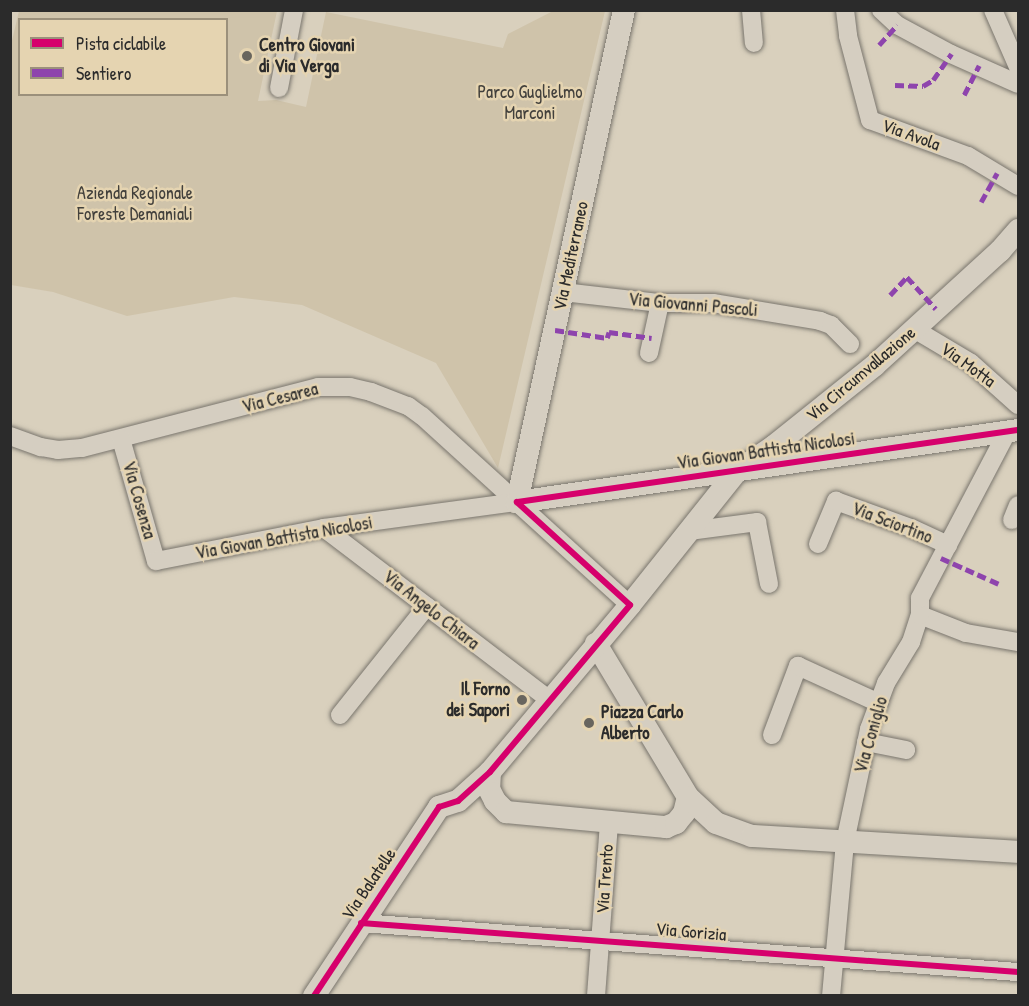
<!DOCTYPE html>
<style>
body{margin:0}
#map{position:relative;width:1029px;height:1006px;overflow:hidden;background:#d9d0bd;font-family:"Patrick Hand",sans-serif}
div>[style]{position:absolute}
.green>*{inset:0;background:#cfc3aa}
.roads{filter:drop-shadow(0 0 2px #79756d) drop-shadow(0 0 2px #79756d)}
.minor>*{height:18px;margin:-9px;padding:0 9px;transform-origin:9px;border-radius:9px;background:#d5cec1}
.tertiary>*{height:22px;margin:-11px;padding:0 11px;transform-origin:11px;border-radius:11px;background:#d5cec1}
.quiet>*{height:4.5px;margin-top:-2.25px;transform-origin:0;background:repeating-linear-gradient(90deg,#8e44ad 0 9px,transparent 0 13.5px)}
.cycleway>*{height:6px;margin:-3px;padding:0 3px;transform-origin:3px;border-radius:3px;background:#d6006c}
.dots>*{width:16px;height:16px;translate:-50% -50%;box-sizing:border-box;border:3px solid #e5d4b1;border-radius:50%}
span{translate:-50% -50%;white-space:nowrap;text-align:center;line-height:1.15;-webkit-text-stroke:5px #e5d4b1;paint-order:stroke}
.poi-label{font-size:18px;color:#2b2b2b;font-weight:700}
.left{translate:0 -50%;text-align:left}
.right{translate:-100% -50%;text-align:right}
.park-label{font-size:18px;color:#42403c}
.street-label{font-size:18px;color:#2b2b2b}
.frame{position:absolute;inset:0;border:12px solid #2b2b2b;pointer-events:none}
.legend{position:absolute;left:18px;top:18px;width:210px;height:78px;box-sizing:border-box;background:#e5d4b1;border:2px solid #9b907b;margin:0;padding:8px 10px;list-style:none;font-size:18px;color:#2b2b2b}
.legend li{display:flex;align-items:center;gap:12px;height:30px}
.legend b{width:30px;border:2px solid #9b907b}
</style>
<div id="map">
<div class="green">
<i style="clip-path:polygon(evenodd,19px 11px,277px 11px,258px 101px,276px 100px,306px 107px,326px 12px,503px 48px,508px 34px,553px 11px,605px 11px,498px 468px,436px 363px,302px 305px,234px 297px,127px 316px,53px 292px,11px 285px,10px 49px,19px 11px,20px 20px,226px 20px,226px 94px,20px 94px,20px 20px)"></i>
</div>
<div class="roads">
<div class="minor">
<i style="left:751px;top:10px;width:33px;rotate:85deg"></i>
<i style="left:845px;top:10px;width:26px;rotate:83deg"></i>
<i style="left:848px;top:36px;width:87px;rotate:75.3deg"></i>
<i style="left:870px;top:120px;width:104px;rotate:20.2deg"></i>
<i style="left:968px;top:156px;width:58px;rotate:31deg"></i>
<i style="left:881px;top:10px;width:22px;rotate:43deg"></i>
<i style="left:897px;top:25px;width:61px;rotate:28.2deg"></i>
<i style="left:951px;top:54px;width:73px;rotate:24.1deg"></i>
<i style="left:993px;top:10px;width:62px;rotate:66.3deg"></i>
<i style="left:279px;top:88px;width:79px;rotate:-79.1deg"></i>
<i style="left:563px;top:292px;width:98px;rotate:6.5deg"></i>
<i style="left:660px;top:303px;width:53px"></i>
<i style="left:713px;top:303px;width:109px;rotate:9.5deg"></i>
<i style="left:820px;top:321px;width:12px;rotate:20deg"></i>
<i style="left:831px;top:325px;width:27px;rotate:45deg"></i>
<i style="left:914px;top:329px;width:66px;rotate:30.8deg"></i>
<i style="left:971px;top:363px;width:63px;rotate:41.8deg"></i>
<i style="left:649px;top:353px;width:51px;rotate:-77.6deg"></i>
<i style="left:10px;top:436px;width:33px;rotate:20deg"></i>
<i style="left:41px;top:447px;width:17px;rotate:10deg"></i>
<i style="left:58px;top:450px;width:24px;rotate:-5deg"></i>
<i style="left:82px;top:448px;width:244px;rotate:-14.5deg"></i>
<i style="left:318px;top:387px;width:32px"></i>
<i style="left:350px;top:387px;width:22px;rotate:13deg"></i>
<i style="left:371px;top:392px;width:40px;rotate:21deg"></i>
<i style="left:408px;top:406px;width:17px;rotate:36deg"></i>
<i style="left:422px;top:416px;width:281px;rotate:42.3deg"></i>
<i style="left:121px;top:439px;width:127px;rotate:74deg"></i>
<i style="left:156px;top:561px;width:171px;rotate:-11.1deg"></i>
<i style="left:324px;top:528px;width:195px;rotate:-7.7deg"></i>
<i style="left:1012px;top:520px;width:16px;rotate:-68deg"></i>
<i style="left:324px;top:528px;width:284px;rotate:37.3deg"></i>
<i style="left:689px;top:531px;width:69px;rotate:-7.5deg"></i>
<i style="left:757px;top:522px;width:63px;rotate:79deg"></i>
<i style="left:818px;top:544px;width:47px;rotate:-67.3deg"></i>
<i style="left:836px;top:501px;width:80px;rotate:19.8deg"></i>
<i style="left:911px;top:528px;width:41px;rotate:24.7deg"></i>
<i style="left:920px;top:615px;width:49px;rotate:21.4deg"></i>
<i style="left:966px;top:633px;width:53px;rotate:9.8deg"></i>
<i style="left:340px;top:715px;width:139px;rotate:-51.4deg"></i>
<i style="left:772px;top:735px;width:74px;rotate:-69.4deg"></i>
<i style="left:798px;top:666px;width:89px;rotate:24.6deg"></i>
<i style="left:866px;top:742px;width:41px;rotate:11.3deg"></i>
<i style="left:361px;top:923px;width:659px;rotate:4.27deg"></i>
<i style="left:596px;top:996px;width:174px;rotate:-85.7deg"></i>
<i style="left:831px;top:996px;width:155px;rotate:-84.8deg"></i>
<i style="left:845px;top:842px;width:116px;rotate:-78deg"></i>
<i style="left:869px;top:729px;width:49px;rotate:-69.7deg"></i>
<i style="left:886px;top:683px;width:48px;rotate:-58.6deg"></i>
<i style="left:911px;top:642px;width:28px;rotate:-72deg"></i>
<i style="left:920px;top:615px;width:17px;rotate:-90deg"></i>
<i style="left:920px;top:598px;width:187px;rotate:-62.3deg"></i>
</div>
<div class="tertiary">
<i style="left:624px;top:10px;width:504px;rotate:102.27deg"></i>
<i style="left:517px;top:502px;width:506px;rotate:-8.18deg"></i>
<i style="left:490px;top:772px;width:17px;rotate:93deg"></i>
<i style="left:489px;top:789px;width:13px;rotate:63deg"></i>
<i style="left:495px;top:801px;width:16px;rotate:45deg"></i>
<i style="left:506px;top:812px;width:161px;rotate:5.4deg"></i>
<i style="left:666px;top:827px;width:11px;rotate:-22deg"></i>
<i style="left:676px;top:823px;width:13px;rotate:-51deg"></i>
<i style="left:684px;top:813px;width:16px;rotate:-76deg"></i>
<i style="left:688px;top:797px;width:179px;rotate:-121deg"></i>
<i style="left:688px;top:797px;width:38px;rotate:43deg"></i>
<i style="left:716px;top:823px;width:38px;rotate:20deg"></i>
<i style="left:752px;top:836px;width:266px;rotate:3.4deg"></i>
<i style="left:314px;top:996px;width:227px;rotate:-56.5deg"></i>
<i style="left:439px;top:807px;width:20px;rotate:-18deg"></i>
<i style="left:458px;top:801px;width:43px;rotate:-42.2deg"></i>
<i style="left:490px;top:772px;width:218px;rotate:-50deg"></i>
<i style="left:630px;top:605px;width:171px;rotate:-51.4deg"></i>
<i style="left:737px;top:471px;width:45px;rotate:-34deg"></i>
<i style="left:774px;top:446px;width:128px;rotate:-38.7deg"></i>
<i style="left:874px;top:366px;width:171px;rotate:-42.4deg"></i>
<i style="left:1000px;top:251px;width:28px;rotate:-49deg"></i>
</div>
</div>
<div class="quiet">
<i style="left:879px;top:45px;width:27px;rotate:-48deg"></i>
<i style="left:895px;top:85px;width:28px;rotate:2deg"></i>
<i style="left:923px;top:86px;width:12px;rotate:-31deg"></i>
<i style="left:933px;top:80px;width:32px;rotate:-55deg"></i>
<i style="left:964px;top:95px;width:33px;rotate:-63deg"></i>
<i style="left:981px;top:202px;width:33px;rotate:-61deg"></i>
<i style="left:890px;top:295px;width:25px;rotate:-47deg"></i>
<i style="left:907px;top:277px;width:43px;rotate:47.8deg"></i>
<i style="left:555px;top:330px;width:53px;rotate:8.7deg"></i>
<i style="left:607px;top:338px;width:6px;rotate:-72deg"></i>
<i style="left:609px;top:332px;width:43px;rotate:7.9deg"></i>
<i style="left:941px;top:558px;width:64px;rotate:24.1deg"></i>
</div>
<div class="cycleway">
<i style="left:517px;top:502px;width:506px;rotate:-8.18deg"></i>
<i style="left:361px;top:923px;width:659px;rotate:4.27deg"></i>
<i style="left:314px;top:996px;width:227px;rotate:-56.5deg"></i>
<i style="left:439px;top:807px;width:20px;rotate:-18deg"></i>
<i style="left:458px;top:801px;width:43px;rotate:-42.2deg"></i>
<i style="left:490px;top:772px;width:218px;rotate:-50deg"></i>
<i style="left:630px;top:605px;width:153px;rotate:-137.7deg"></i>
</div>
<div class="dots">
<i style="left:247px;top:56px;background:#68655e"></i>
<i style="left:522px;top:700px;background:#68655e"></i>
<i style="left:589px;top:723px;background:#68655e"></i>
</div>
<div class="poi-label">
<span class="left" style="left:259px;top:56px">Centro Giovani<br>di Via Verga</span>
<span class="right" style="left:510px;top:700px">Il Forno<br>dei Sapori</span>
<span class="left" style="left:601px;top:723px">Piazza Carlo<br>Alberto</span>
</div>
<div class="park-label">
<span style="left:530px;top:103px">Parco Guglielmo<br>Marconi</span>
<span style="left:135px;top:204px">Azienda Regionale<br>Foreste Demaniali</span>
</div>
<div class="street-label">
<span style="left:911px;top:135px;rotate:20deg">Via Avola</span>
<span style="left:571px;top:256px;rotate:-78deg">Via Mediterraneo</span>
<span style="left:693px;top:305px;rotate:5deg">Via Giovanni Pascoli</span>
<span style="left:968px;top:365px;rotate:36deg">Via Motta</span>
<span style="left:861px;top:374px;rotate:-40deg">Via Circumvallazione</span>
<span style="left:280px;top:398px;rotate:-14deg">Via Cesarea</span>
<span style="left:766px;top:451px;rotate:-8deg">Via Giovan Battista Nicolosi</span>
<span style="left:139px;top:500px;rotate:74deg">Via Cosenza</span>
<span style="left:892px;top:523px;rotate:21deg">Via Sciortino</span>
<span style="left:284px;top:538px;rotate:-10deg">Via Giovan Battista Nicolosi</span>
<span style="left:431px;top:610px;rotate:38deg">Via Angelo Chiara</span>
<span style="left:871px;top:735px;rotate:-74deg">Via Coniglio</span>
<span style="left:605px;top:879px;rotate:-86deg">Via Trento</span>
<span style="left:369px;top:884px;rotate:-56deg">Via Balatelle</span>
<span style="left:691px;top:932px;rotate:5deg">Via Gorizia</span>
</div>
<div class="frame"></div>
<ul class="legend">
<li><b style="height:8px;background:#d6006c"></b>Pista ciclabile</li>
<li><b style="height:8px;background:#8e44ad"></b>Sentiero</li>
</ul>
</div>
